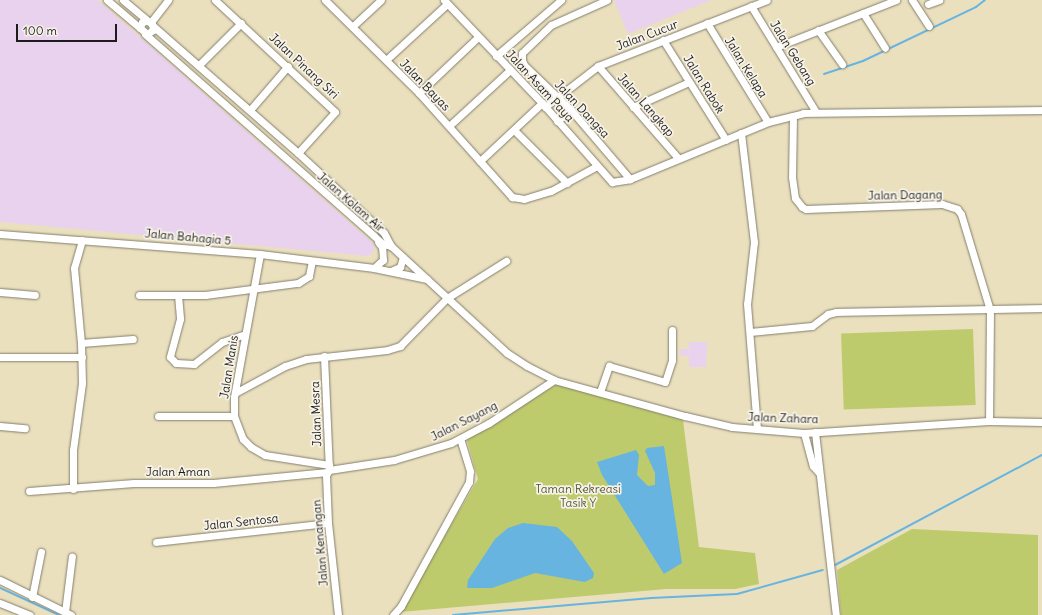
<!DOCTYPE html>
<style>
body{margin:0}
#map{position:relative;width:1042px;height:615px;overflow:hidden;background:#eae0be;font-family:Delius,sans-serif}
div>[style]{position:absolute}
.built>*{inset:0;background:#e8d2ee}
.green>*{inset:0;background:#becb6c;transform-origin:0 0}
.water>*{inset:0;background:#67b4e1}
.stream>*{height:2px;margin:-1px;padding:0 1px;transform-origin:1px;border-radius:1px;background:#67b4e1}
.roads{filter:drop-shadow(0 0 1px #837e6d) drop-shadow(0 0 1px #837e6d)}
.minor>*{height:7px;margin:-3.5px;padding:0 3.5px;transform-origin:3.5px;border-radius:3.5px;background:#fff}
span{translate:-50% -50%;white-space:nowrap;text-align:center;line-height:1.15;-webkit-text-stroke:3.5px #f7f3e8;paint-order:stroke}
.street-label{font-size:12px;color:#1c1c1c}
.park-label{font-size:12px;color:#555938}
.scale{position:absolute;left:16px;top:24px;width:101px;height:18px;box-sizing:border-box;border:2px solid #1c1c1c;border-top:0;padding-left:5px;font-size:12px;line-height:14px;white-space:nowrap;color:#1c1c1c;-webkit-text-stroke:3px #f7f3e8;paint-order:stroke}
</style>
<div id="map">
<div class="built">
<i style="clip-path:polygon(0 0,98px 0,374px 244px,373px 253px,367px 256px,0 222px)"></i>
<i style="clip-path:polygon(614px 0,712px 0,628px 34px)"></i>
<i style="clip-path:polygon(689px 342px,707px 342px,706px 367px,689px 367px,689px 356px,680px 356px,680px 349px,689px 349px)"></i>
</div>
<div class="green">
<i style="left:973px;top:329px;width:76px;height:132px;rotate:88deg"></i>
<i style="clip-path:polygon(557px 384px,683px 420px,699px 547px,755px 553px,759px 584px,735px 589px,666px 589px,400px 612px,478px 479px,467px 440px)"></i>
<i style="clip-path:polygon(912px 529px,1038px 535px,1038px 615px,841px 615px,837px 570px)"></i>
</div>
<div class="water">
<i style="clip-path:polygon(664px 446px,682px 563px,664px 574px,602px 475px,597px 462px,636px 450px,639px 455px,637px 475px,648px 486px,655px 485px,655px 473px,645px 451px,647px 448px)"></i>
<i style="clip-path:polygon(523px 523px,557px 527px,572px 541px,594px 573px,593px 578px,585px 582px,535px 573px,492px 588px,467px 588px,468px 580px,495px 539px,508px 528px)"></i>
</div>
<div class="stream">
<i style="left:824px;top:74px;width:41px;rotate:-18.4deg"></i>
<i style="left:863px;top:61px;width:125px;rotate:-25.5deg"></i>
<i style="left:976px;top:7px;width:11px;rotate:-38deg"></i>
<i style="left:835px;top:565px;width:234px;rotate:-28deg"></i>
<i style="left:0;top:588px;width:65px;rotate:24.6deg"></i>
<i style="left:453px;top:615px;width:199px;rotate:-4.9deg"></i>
<i style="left:651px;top:598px;width:86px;rotate:-2.7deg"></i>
<i style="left:737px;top:594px;width:89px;rotate:-15.6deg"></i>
</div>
<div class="roads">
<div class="minor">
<i style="left:107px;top:0;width:43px;rotate:40.3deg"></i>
<i style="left:123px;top:0;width:38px;rotate:40deg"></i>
<i style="left:152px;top:24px;width:6px;rotate:81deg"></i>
<i style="left:153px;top:30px;width:7px;rotate:146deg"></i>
<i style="left:147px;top:34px;width:9px;rotate:-139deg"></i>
<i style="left:140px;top:28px;width:6px;rotate:-72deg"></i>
<i style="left:142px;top:22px;width:4px;rotate:-14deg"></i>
<i style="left:215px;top:0;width:164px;rotate:43deg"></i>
<i style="left:335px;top:112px;width:55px;rotate:132.1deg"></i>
<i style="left:325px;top:0;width:132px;rotate:44.7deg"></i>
<i style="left:419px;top:93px;width:140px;rotate:48.2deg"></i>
<i style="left:512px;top:197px;width:12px;rotate:9deg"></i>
<i style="left:524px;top:199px;width:28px;rotate:-17deg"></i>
<i style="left:551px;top:191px;width:52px;rotate:-28.5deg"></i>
<i style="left:444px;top:0;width:142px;rotate:46.4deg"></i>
<i style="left:542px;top:103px;width:106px;rotate:48.5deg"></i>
<i style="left:612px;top:182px;width:18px;rotate:-9deg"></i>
<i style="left:630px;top:179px;width:149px;rotate:-22.4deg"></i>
<i style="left:768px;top:122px;width:36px;rotate:-14deg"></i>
<i style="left:803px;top:113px;width:239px;rotate:-0.7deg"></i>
<i style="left:607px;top:0;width:61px;rotate:155.9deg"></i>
<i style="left:551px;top:25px;width:40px;rotate:136deg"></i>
<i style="left:522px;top:53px;width:7px;rotate:90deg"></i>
<i style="left:522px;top:60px;width:5px;rotate:68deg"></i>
<i style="left:524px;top:65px;width:65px;rotate:43.8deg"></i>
<i style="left:571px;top:110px;width:91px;rotate:49.5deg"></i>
<i style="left:912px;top:0;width:31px;rotate:57deg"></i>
<i style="left:928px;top:4px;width:12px;rotate:-20deg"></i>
<i style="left:751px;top:6px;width:124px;rotate:58.5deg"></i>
<i style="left:863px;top:13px;width:41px;rotate:57.8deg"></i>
<i style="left:151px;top:22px;width:28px;rotate:-52deg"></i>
<i style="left:707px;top:23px;width:116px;rotate:58.4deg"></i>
<i style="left:153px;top:26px;width:193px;rotate:41.2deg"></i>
<i style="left:298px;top:153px;width:117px;rotate:42.9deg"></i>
<i style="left:384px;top:233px;width:15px;rotate:62deg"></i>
<i style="left:353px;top:26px;width:38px;rotate:-43deg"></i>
<i style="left:818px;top:30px;width:42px;rotate:54.8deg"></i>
<i style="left:145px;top:34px;width:305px;rotate:41.4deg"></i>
<i style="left:374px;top:236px;width:12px;rotate:42deg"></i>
<i style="left:383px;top:244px;width:8px;rotate:14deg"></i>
<i style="left:663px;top:40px;width:118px;rotate:57.8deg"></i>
<i style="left:776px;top:47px;width:129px;rotate:-21.4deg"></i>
<i style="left:496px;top:56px;width:86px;rotate:-40.7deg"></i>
<i style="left:386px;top:60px;width:83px;rotate:-42.6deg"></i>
<i style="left:200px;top:64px;width:58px;rotate:-45deg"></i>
<i style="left:598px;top:66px;width:122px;rotate:49deg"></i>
<i style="left:419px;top:93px;width:81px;rotate:-43.5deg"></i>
<i style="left:545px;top:107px;width:67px;rotate:-37.7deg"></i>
<i style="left:598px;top:66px;width:181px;rotate:-21.3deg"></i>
<i style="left:633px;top:107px;width:61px;rotate:-24.1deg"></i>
<i style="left:250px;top:110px;width:58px;rotate:-49.2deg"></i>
<i style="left:793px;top:116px;width:61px;rotate:90.9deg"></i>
<i style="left:792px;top:177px;width:21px;rotate:82deg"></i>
<i style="left:795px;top:198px;width:11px;rotate:52deg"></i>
<i style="left:802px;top:207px;width:4px;rotate:27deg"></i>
<i style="left:806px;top:209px;width:136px;rotate:-2.1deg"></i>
<i style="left:942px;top:204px;width:16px;rotate:18deg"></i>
<i style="left:957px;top:209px;width:6px;rotate:51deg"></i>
<i style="left:961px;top:214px;width:100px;rotate:73.2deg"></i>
<i style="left:990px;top:310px;width:111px;rotate:90.5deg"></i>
<i style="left:557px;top:121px;width:18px;rotate:-38deg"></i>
<i style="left:449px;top:126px;width:83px;rotate:-42.6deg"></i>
<i style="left:514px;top:130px;width:75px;rotate:45deg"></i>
<i style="left:741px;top:133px;width:110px;rotate:83.2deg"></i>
<i style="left:754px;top:242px;width:62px;rotate:96.4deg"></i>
<i style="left:747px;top:304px;width:125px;rotate:85.4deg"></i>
<i style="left:480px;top:161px;width:85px;rotate:-43.1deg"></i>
<i style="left:0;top:234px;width:261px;rotate:4.4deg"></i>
<i style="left:260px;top:254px;width:115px;rotate:7deg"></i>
<i style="left:374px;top:268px;width:54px;rotate:11.7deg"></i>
<i style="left:391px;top:246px;width:158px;rotate:42.7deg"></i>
<i style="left:507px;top:353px;width:24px;rotate:33deg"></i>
<i style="left:527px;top:366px;width:30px;rotate:27deg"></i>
<i style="left:554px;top:380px;width:136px;rotate:15.4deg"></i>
<i style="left:685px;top:416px;width:48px;rotate:13.2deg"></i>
<i style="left:732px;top:427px;width:72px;rotate:4.8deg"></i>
<i style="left:804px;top:433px;width:185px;rotate:-3.7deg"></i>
<i style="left:989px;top:421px;width:53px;rotate:1.1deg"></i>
<i style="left:260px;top:254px;width:145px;rotate:100.3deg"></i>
<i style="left:234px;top:397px;width:19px;rotate:90deg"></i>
<i style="left:234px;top:416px;width:25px;rotate:69deg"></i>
<i style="left:243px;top:439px;width:11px;rotate:45deg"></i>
<i style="left:251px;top:447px;width:16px;rotate:30deg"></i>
<i style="left:265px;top:455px;width:65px;rotate:8.9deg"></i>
<i style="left:374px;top:268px;width:12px;rotate:-42deg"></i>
<i style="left:383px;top:260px;width:13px;rotate:-94deg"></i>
<i style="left:382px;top:247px;width:6px;rotate:-129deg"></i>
<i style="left:391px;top:271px;width:10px;rotate:-24deg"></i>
<i style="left:400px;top:267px;width:10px;rotate:-73deg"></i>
<i style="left:0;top:292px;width:35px;rotate:5deg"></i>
<i style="left:139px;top:295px;width:66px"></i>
<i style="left:205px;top:295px;width:94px;rotate:-7.4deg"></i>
<i style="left:298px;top:283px;width:13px;rotate:-32deg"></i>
<i style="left:309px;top:276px;width:15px;rotate:-79deg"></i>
<i style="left:178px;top:295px;width:24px;rotate:85deg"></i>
<i style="left:180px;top:319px;width:39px;rotate:105deg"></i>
<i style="left:170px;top:357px;width:8px;rotate:45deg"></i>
<i style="left:176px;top:363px;width:18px;rotate:3deg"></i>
<i style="left:194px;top:364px;width:36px;rotate:-38deg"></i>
<i style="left:222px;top:342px;width:24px;rotate:-19deg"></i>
<i style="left:750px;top:332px;width:62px;rotate:-5.5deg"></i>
<i style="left:812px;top:326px;width:20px;rotate:-37deg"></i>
<i style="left:828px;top:314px;width:8px;rotate:-14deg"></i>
<i style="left:836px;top:312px;width:206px;rotate:-1.1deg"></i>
<i style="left:81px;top:343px;width:52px;rotate:-4.4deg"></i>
<i style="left:324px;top:356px;width:114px;rotate:87.5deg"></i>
<i style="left:0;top:357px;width:82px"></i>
<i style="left:600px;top:392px;width:28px;rotate:-71deg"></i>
<i style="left:609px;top:366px;width:58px;rotate:15.9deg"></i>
<i style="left:665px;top:382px;width:23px;rotate:-72deg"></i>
<i style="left:672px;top:360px;width:30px;rotate:-90deg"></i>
<i style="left:235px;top:393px;width:57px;rotate:-28.4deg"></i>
<i style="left:285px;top:366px;width:22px;rotate:-18deg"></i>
<i style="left:306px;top:359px;width:81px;rotate:-6.3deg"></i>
<i style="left:387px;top:350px;width:14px;rotate:-17deg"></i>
<i style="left:400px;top:346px;width:67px;rotate:-45.6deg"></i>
<i style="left:447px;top:298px;width:70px;rotate:-32.1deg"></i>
<i style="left:158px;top:416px;width:76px"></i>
<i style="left:0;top:426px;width:25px;rotate:5deg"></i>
<i style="left:815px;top:432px;width:184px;rotate:83.5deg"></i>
<i style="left:804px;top:433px;width:34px;rotate:75deg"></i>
<i style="left:813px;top:466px;width:9px;rotate:49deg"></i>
<i style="left:329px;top:470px;width:66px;rotate:-8.7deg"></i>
<i style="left:394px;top:460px;width:59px;rotate:-16.6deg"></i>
<i style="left:451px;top:443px;width:43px;rotate:-27.8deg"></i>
<i style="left:489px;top:423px;width:78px;rotate:-33.5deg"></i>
<i style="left:329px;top:470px;width:6px;rotate:121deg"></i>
<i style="left:326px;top:475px;width:48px;rotate:87.6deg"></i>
<i style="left:328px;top:523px;width:93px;rotate:83.8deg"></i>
<i style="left:73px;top:489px;width:39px;rotate:-90deg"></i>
<i style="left:73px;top:450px;width:68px;rotate:-82.3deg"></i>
<i style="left:82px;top:383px;width:40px;rotate:-91.4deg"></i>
<i style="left:81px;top:343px;width:75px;rotate:-95.3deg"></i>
<i style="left:74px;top:268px;width:29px;rotate:-74deg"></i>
<i style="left:29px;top:491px;width:105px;rotate:-4.4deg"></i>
<i style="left:134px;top:483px;width:79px"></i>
<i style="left:213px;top:483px;width:115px;rotate:-5.5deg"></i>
<i style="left:156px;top:542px;width:173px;rotate:-6.3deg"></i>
<i style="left:0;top:580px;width:79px;rotate:26.2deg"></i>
<i style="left:32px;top:597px;width:46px;rotate:-78.7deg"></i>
<i style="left:0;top:603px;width:32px;rotate:22deg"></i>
<i style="left:65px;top:612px;width:56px;rotate:-82.9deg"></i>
<i style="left:393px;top:615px;width:12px;rotate:-48deg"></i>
<i style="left:401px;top:606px;width:141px;rotate:-61.3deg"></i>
<i style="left:469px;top:482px;width:11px;rotate:-85deg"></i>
<i style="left:470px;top:471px;width:34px;rotate:-107deg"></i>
</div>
</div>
<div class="street-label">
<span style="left:647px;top:35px;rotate:-21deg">Jalan Cucur</span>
<span style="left:793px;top:53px;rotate:58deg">Jalan Gebang</span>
<span style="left:304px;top:66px;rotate:43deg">Jalan Pinang Siri</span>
<span style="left:746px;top:67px;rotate:58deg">Jalan Kelapa</span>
<span style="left:704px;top:84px;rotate:58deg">Jalan Rabok</span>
<span style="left:425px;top:85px;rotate:46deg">Jalan Bayas</span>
<span style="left:540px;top:86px;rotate:47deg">Jalan Asam Paya</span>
<span style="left:646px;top:105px;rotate:49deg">Jalan Langkap</span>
<span style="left:582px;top:109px;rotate:47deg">Jalan Dangsa</span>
<span style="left:905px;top:195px;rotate:-1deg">Jalan Dagang</span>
<span style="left:351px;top:202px;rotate:41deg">Jalan Kolam Air</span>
<span style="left:188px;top:237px;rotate:5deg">Jalan Bahagia 5</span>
<span style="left:229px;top:367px;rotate:-81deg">Jalan Manis</span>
<span style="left:316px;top:414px;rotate:-92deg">Jalan Mesra</span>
<span style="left:783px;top:418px;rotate:2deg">Jalan Zahara</span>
<span style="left:464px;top:421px;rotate:-27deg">Jalan Sayang</span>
<span style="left:178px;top:472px">Jalan Aman</span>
<span style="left:241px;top:522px;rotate:-6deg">Jalan Sentosa</span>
<span style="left:320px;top:543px;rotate:-95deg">Jalan Kenangan</span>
</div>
<div class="park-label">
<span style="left:578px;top:496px">Taman Rekreasi<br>Tasik Y</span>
</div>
<div class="scale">100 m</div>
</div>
